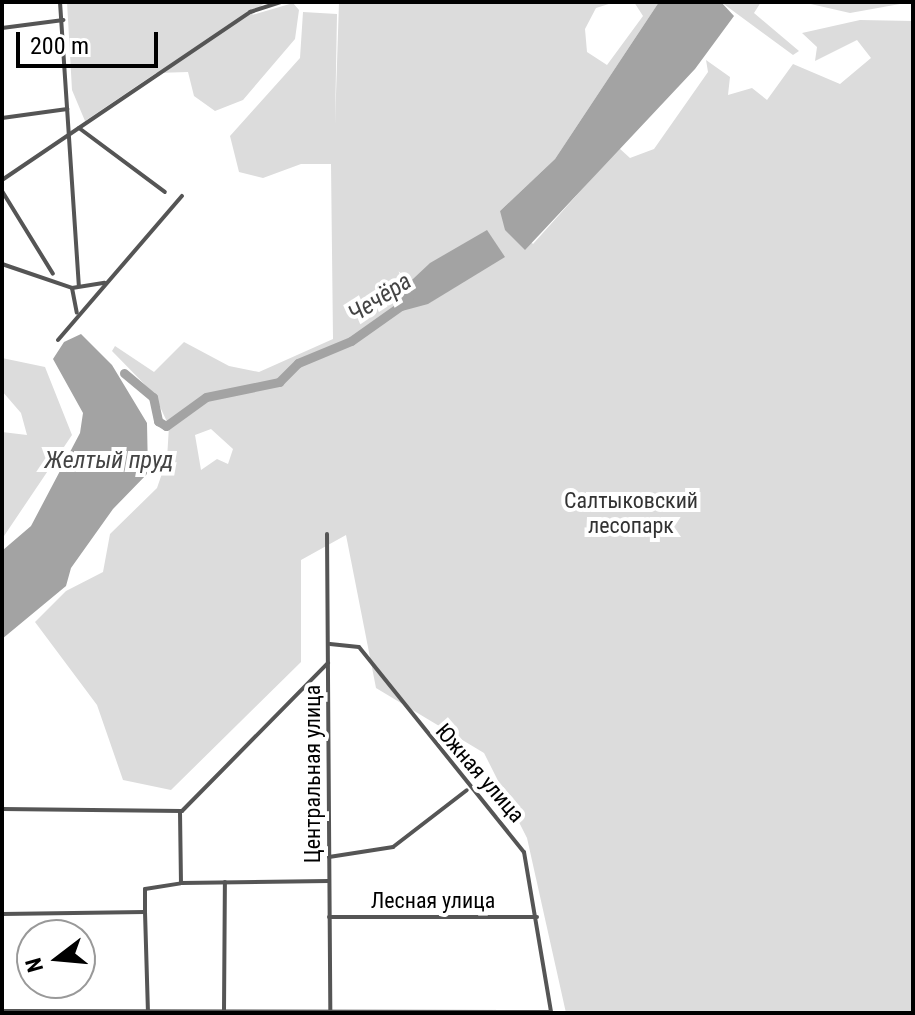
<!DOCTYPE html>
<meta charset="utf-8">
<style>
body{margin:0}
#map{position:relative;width:915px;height:1015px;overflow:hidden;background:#fff;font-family:"Roboto Condensed",sans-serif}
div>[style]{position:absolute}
.green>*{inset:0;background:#dcdcdc}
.water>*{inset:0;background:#a3a3a3}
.river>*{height:9px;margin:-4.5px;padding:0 4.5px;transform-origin:4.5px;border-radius:4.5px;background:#a3a3a3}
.street>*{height:4px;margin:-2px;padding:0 2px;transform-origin:2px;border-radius:2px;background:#555}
span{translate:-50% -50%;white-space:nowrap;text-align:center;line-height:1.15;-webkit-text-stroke:8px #fff;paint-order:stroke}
.park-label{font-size:22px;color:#333}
.street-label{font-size:22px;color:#000}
.water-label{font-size:24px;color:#444;font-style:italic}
.frame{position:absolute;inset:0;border:4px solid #000;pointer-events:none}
.north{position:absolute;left:16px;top:919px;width:80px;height:80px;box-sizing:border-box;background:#fff;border:2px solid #999;border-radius:50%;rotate:254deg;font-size:22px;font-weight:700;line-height:32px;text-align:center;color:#000}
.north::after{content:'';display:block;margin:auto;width:28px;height:36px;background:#000;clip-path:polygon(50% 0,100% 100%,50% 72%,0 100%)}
.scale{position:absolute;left:16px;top:32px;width:142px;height:36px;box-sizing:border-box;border:4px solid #000;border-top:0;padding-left:10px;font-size:24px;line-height:28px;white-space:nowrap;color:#000;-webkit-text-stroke:6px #fff;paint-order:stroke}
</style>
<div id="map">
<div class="green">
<i style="clip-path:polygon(67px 2px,265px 2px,252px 15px,293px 3px,299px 10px,295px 39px,243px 100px,215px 111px,194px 96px,188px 72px,156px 73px,85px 121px,72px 90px)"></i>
<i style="clip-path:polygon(evenodd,339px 2px,615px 2px,596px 8px,585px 29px,587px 52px,607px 65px,643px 16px,634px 2px,659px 2px,555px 159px,500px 211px,533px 244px,619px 148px,630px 158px,654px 149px,708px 72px,706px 60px,730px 77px,728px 95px,752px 88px,767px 100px,793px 64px,840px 84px,871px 58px,857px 40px,815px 61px,817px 47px,802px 33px,860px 20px,913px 21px,913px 1013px,566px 1013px,527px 838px,484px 753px,376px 688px,346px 535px,301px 560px,301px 662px,171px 790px,123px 780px,97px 705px,35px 622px,66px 591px,103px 572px,110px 534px,157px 488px,167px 459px,169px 426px,154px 394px,112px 351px,115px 346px,154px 372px,184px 342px,229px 366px,259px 372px,333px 339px,331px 164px,301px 164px,263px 178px,239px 172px,230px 136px,300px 58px,303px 12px,337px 14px,335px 125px,339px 2px,477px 238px,502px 257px,429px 303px,398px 294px,477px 238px,339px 2px,211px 429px,233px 449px,228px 464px,217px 459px,201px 470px,195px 435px,211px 429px)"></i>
<i style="clip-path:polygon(721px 2px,761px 2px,754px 13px,799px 51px,793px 55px)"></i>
<i style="clip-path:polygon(802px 2px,911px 2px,850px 13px)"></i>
<i style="clip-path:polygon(2px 358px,45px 367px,72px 435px,2px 539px,2px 432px,27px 435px,21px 413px,2px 391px)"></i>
</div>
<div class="water">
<i style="clip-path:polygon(659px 2px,721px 2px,734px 16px,695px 69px,525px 250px,505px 230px,500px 211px,555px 159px)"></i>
<i style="clip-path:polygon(487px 230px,505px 257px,428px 304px,402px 311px,397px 294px,430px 263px)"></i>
<i style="clip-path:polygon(81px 334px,112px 365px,147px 423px,148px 473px,113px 509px,71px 568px,66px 586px,2px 639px,3px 550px,31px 526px,80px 433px,83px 413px,53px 359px,64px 342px)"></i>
</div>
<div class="river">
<i style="left:124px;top:373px;width:38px;rotate:40deg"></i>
<i style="left:153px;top:397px;width:25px;rotate:78deg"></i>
<i style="left:158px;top:421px;width:9px;rotate:32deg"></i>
<i style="left:166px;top:426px;width:49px;rotate:-35.9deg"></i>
<i style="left:206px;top:397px;width:75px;rotate:-11.6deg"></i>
<i style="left:279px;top:382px;width:27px;rotate:-45deg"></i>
<i style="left:298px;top:363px;width:57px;rotate:-22.5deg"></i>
<i style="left:351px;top:341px;width:71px;rotate:-35.3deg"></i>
</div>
<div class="street">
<i style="left:60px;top:2px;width:284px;rotate:86.2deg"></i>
<i style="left:2px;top:28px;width:62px;rotate:-7.5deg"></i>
<i style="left:2px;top:118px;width:66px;rotate:-7.9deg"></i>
<i style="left:79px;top:128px;width:107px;rotate:36.7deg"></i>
<i style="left:2px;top:180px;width:300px;rotate:-34.1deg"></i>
<i style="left:250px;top:12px;width:33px;rotate:-18deg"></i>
<i style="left:2px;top:191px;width:97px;rotate:58.4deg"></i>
<i style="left:2px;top:264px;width:74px;rotate:18.9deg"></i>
<i style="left:72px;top:288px;width:25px;rotate:79deg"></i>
<i style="left:72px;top:288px;width:33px;rotate:-9deg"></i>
<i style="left:58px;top:340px;width:190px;rotate:-49.3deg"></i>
<i style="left:327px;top:534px;width:479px;rotate:89.6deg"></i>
<i style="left:330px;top:644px;width:29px;rotate:6deg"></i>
<i style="left:359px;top:647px;width:263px;rotate:51.2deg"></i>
<i style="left:524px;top:852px;width:161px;rotate:80.4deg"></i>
<i style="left:2px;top:809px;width:180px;rotate:0.6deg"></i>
<i style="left:182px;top:811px;width:208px;rotate:-45.4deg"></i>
<i style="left:180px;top:812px;width:70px;rotate:89.2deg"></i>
<i style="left:329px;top:857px;width:65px;rotate:-8.9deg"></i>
<i style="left:393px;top:847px;width:93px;rotate:-37.6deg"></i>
<i style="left:145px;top:912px;width:100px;rotate:88.3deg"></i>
<i style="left:2px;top:914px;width:143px;rotate:-0.8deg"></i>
<i style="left:145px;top:912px;width:23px;rotate:-90deg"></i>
<i style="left:145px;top:889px;width:36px;rotate:-9deg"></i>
<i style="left:181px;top:883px;width:148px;rotate:-0.8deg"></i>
<i style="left:329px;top:917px;width:208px"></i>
<i style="left:2px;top:1011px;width:549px;rotate:0.1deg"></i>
<i style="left:224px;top:1011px;width:129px;rotate:-89.6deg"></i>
</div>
<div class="park-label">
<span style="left:631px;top:513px">Салтыковский<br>лесопарк</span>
</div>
<div class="street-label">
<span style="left:480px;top:773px;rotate:49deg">Южная улица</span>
<span style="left:313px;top:774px;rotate:-90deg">Центральная улица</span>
<span style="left:433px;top:901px">Лесная улица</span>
</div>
<div class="water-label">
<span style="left:380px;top:298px;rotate:-33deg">Чечёра</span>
<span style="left:109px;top:461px">Желтый пруд</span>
</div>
<div class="frame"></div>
<div class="north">N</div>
<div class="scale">200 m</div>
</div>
